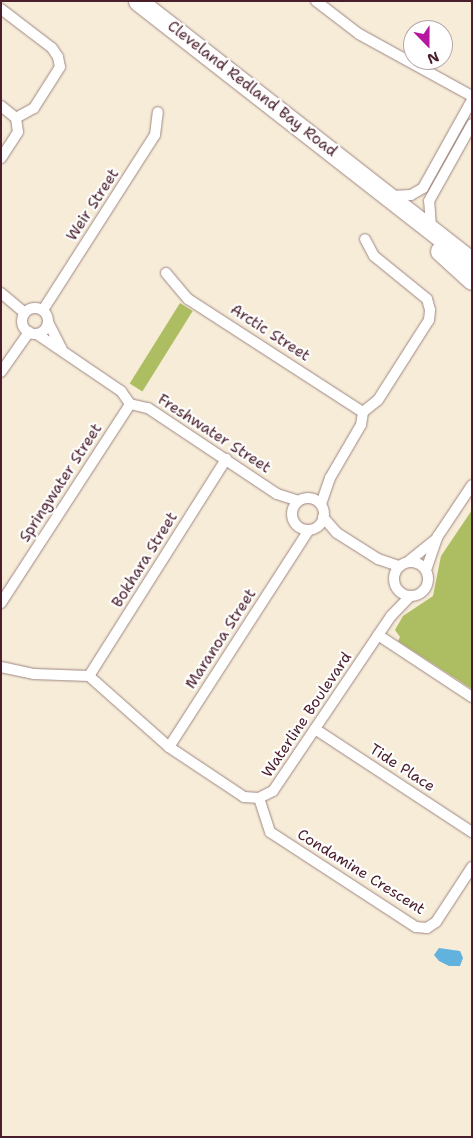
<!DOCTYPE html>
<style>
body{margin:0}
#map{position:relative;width:473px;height:1138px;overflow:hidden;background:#f6ecd8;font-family:"Shantell Sans",sans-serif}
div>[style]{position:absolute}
.green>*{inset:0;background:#acbe61;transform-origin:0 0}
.water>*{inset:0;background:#61b2dc}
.roads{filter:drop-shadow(0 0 1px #a08682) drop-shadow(0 0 1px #a08682)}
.street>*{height:10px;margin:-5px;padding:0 5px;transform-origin:5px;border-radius:5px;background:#fff}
.street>.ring{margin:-5px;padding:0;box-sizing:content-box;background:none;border:10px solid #fff;border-radius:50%}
.highway>*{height:19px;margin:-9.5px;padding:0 9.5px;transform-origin:9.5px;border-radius:9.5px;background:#fff}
span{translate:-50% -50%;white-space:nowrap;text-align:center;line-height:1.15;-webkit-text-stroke:4.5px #fff;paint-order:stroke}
.street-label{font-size:15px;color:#4a1f2b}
.frame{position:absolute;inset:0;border:2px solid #4a1f2b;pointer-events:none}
.north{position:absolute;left:403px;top:20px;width:50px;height:50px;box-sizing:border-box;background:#fff;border:1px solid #b7a5aa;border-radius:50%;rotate:158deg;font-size:14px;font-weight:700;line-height:20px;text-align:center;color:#4a1f2b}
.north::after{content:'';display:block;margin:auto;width:18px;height:22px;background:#b5179e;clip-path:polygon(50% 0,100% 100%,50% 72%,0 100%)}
</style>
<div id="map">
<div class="green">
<i style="left:180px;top:303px;width:15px;height:95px;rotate:32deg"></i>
<i style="clip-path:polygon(472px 510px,472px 689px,398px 641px,400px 637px,395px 630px,403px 616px,433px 596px,441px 556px)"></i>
</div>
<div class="water">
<i style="clip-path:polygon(439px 948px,460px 951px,463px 958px,460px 966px,449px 966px,439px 961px,434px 955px)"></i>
</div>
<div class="roads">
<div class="street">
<i style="left:316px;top:1px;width:54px;rotate:37.5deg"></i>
<i style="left:359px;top:34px;width:129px;rotate:28.8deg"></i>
<i style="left:1px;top:9px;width:64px;rotate:37.4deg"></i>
<i style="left:52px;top:48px;width:11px;rotate:56deg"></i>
<i style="left:58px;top:57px;width:10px;rotate:79deg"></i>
<i style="left:60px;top:67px;width:49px;rotate:122.4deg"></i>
<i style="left:34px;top:108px;width:21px;rotate:151deg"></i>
<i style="left:1px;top:106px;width:19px;rotate:39deg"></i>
<i style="left:16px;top:118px;width:14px;rotate:82deg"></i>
<i style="left:18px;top:132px;width:31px;rotate:123deg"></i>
<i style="left:391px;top:196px;width:20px;rotate:-3deg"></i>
<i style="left:411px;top:195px;width:14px;rotate:-30deg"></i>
<i style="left:423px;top:188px;width:101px;rotate:-60.9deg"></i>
<i style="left:431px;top:227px;width:26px;rotate:-94deg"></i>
<i style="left:429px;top:201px;width:88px;rotate:-60.8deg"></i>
<i style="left:166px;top:273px;width:34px;rotate:50deg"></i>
<i style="left:188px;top:299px;width:208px;rotate:32.9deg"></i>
<i style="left:1px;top:293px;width:31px;rotate:40deg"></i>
<i class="ring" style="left:22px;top:308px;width:16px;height:16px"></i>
<i style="left:43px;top:310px;width:208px;rotate:-57.4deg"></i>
<i style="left:155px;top:135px;width:23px;rotate:-83deg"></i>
<i style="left:48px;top:322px;width:30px;rotate:63deg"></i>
<i style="left:37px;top:334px;width:102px;rotate:34.2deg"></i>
<i style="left:121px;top:391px;width:16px;rotate:55deg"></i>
<i style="left:130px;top:404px;width:18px;rotate:13deg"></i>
<i style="left:148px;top:408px;width:155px;rotate:33.7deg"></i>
<i style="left:277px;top:494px;width:22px;rotate:18deg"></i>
<i style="left:1px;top:372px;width:49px;rotate:-55deg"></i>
<i class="ring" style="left:292px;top:498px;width:22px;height:22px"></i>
<i style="left:321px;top:504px;width:28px;rotate:-71deg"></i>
<i style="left:330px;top:478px;width:61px;rotate:-59.7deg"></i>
<i style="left:361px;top:425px;width:13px;rotate:-81deg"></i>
<i style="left:363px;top:412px;width:19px;rotate:-39deg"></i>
<i style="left:378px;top:400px;width:95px;rotate:-57.5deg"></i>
<i style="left:429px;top:320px;width:10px;rotate:-84deg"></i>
<i style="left:430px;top:310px;width:11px;rotate:-105deg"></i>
<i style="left:427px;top:299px;width:68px;rotate:-140.9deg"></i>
<i style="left:374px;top:256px;width:19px;rotate:-118deg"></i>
<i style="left:323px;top:517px;width:21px;rotate:49deg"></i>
<i style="left:337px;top:533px;width:49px;rotate:32.4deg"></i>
<i style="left:378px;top:559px;width:21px;rotate:19deg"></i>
<i style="left:409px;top:561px;width:36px;rotate:-39deg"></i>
<i class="ring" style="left:394px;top:562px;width:24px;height:24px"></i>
<i style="left:426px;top:570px;width:36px;rotate:-71deg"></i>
<i style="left:438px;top:536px;width:61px;rotate:-56.3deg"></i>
<i style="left:1px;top:603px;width:237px;rotate:-57deg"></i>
<i style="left:378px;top:635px;width:113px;rotate:33.4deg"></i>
<i style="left:1px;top:667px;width:34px;rotate:12deg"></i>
<i style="left:34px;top:674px;width:55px;rotate:2.1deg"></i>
<i style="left:89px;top:676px;width:107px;rotate:41.6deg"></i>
<i style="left:169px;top:747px;width:90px;rotate:33.7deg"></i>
<i style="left:244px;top:797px;width:15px;rotate:4deg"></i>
<i style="left:259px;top:798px;width:16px;rotate:-27deg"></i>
<i style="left:273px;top:791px;width:211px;rotate:-56deg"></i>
<i style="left:391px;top:616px;width:28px;rotate:-46deg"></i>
<i style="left:89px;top:676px;width:257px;rotate:-57.7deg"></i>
<i style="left:315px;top:729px;width:188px;rotate:33.3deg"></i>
<i style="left:169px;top:747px;width:258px;rotate:-57.2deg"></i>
<i style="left:259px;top:798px;width:36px;rotate:72deg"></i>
<i style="left:270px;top:832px;width:174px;rotate:33.1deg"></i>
<i style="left:416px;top:927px;width:11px;rotate:5deg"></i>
<i style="left:427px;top:928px;width:11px;rotate:-34deg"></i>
<i style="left:436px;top:922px;width:66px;rotate:-56.8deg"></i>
</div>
<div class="highway">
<i style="left:138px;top:1px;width:424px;rotate:38deg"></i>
<i style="left:440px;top:251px;width:43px;rotate:42.2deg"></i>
</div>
</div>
<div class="street-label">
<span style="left:252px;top:89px;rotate:38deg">Cleveland Redland Bay Road</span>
<span style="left:93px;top:205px;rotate:-57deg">Weir Street</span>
<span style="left:270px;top:333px;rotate:33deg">Arctic Street</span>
<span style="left:214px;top:434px;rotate:33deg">Freshwater Street</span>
<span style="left:61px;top:483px;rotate:-57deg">Springwater Street</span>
<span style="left:145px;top:560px;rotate:-58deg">Bokhara Street</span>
<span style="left:221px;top:639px;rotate:-57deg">Maranoa Street</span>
<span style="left:307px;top:715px;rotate:-56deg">Waterline Boulevard</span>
<span style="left:402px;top:768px;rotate:33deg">Tide Place</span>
<span style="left:361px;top:872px;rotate:32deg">Condamine Crescent</span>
</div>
<div class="frame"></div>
<div class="north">N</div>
</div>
